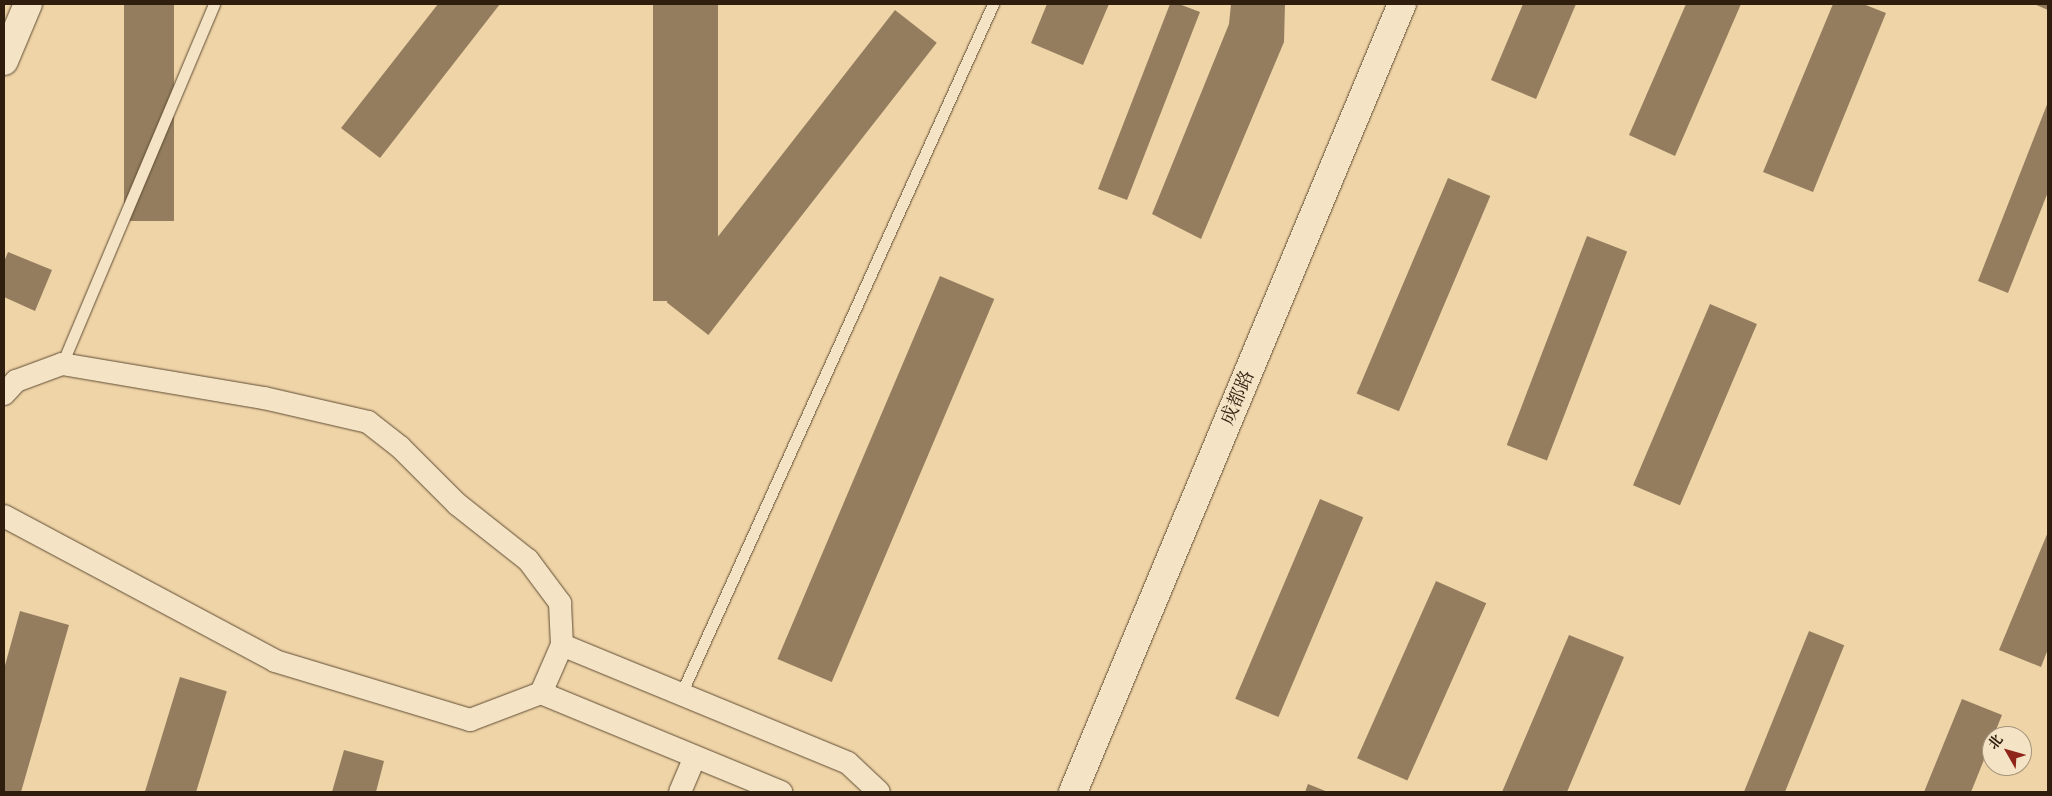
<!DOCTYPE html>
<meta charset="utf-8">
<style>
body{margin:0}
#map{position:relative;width:2052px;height:796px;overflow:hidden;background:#efd4a7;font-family:"IM FELL French Canon","Noto Serif SC",serif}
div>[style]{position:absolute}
.building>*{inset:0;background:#937d5e;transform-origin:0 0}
.roads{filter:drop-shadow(0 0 1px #5f4c34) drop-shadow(0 0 1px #5f4c34)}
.lane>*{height:11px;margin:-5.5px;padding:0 5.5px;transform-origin:5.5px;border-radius:5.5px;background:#f5e3c6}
.street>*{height:22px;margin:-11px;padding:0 11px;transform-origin:11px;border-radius:11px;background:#f5e3c6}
.secondary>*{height:28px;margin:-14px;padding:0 14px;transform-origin:14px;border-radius:14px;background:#f5e3c6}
span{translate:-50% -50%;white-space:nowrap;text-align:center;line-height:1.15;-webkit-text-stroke:4px #f5e3c6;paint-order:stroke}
.street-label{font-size:19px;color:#2f1e0e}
.frame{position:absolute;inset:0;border:5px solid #2f1e0e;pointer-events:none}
.north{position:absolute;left:1982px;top:726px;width:50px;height:50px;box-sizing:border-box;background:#f5e3c6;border:1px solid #a6947c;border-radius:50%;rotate:308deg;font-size:14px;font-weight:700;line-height:20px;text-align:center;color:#2f1e0e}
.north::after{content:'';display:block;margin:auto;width:18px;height:22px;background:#8f2418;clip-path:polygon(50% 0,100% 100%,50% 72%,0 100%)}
</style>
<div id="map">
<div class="building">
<i style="left:124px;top:4px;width:50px;height:217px"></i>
<i style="clip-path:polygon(438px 4px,500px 4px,380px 158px,341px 128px)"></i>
<i style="left:653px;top:4px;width:65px;height:297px"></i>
<i style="clip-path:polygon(1047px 4px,1109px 4px,1083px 65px,1031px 43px)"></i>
<i style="clip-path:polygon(1170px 4px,1179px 4px,1200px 12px,1127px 200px,1098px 189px)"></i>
<i style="clip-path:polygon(1231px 4px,1285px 4px,1284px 42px,1201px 239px,1152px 214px,1229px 24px)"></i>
<i style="clip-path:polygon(1523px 4px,1576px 4px,1536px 99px,1491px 80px)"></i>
<i style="clip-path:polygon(1686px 4px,1741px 4px,1675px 156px,1629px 135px)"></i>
<i style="clip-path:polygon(1833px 4px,1863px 4px,1886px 13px,1813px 192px,1763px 172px)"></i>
<i style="clip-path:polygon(2034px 4px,2048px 4px,2048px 10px)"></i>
<i style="left:895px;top:10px;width:53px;height:371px;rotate:38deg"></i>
<i style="clip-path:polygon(2048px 102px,2048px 192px,2008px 293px,1978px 281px)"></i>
<i style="left:1448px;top:178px;width:46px;height:234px;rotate:23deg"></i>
<i style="left:1587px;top:236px;width:43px;height:224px;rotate:21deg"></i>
<i style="clip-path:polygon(8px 252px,52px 270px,35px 311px,4px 297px,4px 262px)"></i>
<i style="left:940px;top:276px;width:59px;height:416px;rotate:23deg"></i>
<i style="left:1710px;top:304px;width:51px;height:197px;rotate:23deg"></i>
<i style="left:1320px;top:499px;width:47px;height:217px;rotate:23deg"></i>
<i style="clip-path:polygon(2048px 532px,2048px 649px,2041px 667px,1999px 650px)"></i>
<i style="left:1436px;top:581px;width:55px;height:194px;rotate:24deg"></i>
<i style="clip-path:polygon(20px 611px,69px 625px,21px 792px,4px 792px,4px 669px)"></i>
<i style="left:1809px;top:631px;width:38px;height:174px;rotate:22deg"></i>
<i style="clip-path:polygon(1569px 635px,1624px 657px,1567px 792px,1502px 792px)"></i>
<i style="left:180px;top:677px;width:49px;height:120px;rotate:17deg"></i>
<i style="clip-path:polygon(1962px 699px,2002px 715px,1971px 792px,1924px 792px)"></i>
<i style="clip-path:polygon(344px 750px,384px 761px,376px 792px,332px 792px)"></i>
<i style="clip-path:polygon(1308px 784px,1328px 792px,1305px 792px)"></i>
</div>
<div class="roads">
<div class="lane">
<i style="left:62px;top:364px;width:391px;rotate:-67.1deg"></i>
<i style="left:681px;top:694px;width:757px;rotate:-65.67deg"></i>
</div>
<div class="street">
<i style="left:4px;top:394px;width:18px;rotate:-47deg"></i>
<i style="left:16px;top:381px;width:49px;rotate:-20.3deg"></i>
<i style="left:62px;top:364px;width:205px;rotate:9.6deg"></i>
<i style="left:264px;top:398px;width:107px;rotate:13deg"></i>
<i style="left:368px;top:422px;width:41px;rotate:38deg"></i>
<i style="left:400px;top:447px;width:81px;rotate:45deg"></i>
<i style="left:457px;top:504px;width:90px;rotate:38.3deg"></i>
<i style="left:528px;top:560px;width:54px;rotate:53.3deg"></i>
<i style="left:560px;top:603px;width:42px;rotate:87.3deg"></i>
<i style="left:562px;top:645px;width:52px;rotate:113.6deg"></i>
<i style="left:4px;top:516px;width:307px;rotate:28.1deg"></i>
<i style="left:275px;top:661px;width:204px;rotate:16.8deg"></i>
<i style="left:470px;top:720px;width:76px;rotate:-20.8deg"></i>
<i style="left:541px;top:693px;width:260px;rotate:22.4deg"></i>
<i style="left:562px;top:645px;width:309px;rotate:22.4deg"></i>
<i style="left:848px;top:763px;width:42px;rotate:43.1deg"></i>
<i style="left:680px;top:792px;width:38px;rotate:-67deg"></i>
</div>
<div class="secondary">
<i style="left:4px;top:61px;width:62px;rotate:-67.2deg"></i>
<i style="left:1073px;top:792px;width:854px;rotate:-67.34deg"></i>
</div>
</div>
<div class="street-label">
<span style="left:1238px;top:398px;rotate:-67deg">成都路</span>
</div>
<div class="frame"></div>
<div class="north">北</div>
</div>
